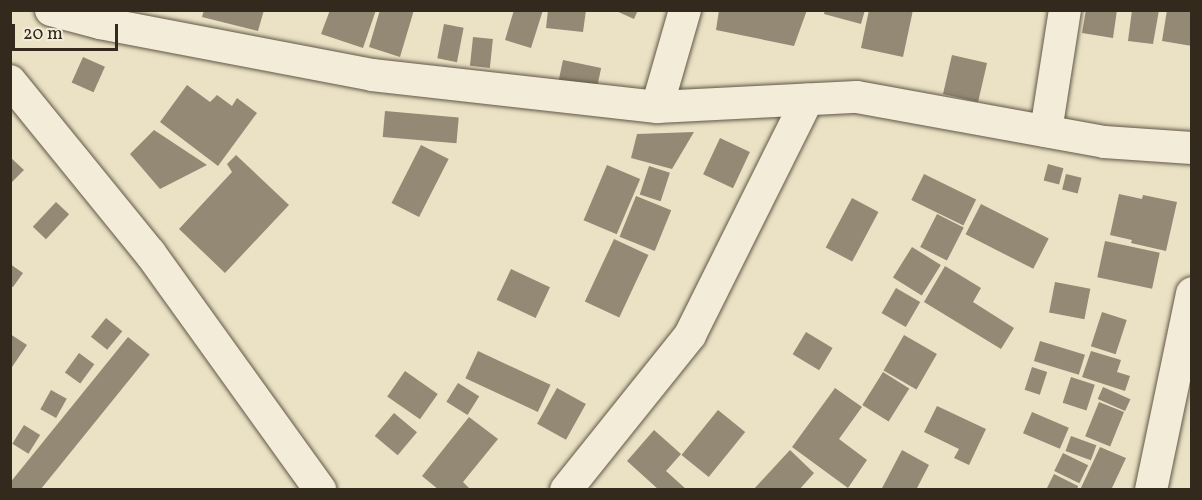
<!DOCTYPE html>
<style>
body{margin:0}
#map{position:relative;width:1202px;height:500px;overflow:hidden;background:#ebe2c5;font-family:Vollkorn,serif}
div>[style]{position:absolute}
.building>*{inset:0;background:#938974;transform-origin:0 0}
.roads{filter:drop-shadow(0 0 2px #615746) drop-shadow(0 0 2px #615746)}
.street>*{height:32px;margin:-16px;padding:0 16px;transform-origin:16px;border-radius:16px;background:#f2ecd9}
span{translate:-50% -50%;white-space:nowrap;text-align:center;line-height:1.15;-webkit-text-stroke:6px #f2ecd9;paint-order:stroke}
.frame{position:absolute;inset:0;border:12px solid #33291c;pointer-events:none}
.scale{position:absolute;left:12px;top:24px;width:106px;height:27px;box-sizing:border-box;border:3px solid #33291c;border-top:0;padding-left:8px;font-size:18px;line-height:21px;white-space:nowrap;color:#33291c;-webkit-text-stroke:4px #f2ecd9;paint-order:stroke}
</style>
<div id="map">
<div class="building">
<i style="clip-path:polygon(204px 10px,264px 10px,258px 31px,202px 17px)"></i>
<i style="clip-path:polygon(330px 10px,376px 10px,363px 48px,321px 34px)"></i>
<i style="clip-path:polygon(380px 10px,414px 10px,400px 57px,369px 47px)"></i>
<i style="clip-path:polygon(514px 10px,543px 10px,531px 48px,505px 40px)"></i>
<i style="clip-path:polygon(548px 10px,586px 10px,583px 32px,546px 28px)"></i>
<i style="clip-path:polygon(614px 10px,638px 10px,634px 19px)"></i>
<i style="clip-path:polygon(719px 10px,807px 10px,794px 46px,716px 30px)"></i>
<i style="clip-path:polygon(825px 10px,865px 10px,861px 24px,824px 14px)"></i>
<i style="clip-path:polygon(869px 10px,913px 10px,903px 57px,861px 48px)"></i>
<i style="clip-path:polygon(1086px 10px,1117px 10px,1113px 38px,1082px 33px)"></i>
<i style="clip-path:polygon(1132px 10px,1159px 10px,1153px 44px,1128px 41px)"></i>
<i style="clip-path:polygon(1167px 10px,1192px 10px,1192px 46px,1162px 41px)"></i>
<i style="left:444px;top:24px;width:20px;height:35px;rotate:11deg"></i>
<i style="left:473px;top:37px;width:20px;height:29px;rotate:6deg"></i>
<i style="left:952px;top:55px;width:36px;height:40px;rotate:13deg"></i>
<i style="left:83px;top:57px;width:24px;height:28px;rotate:24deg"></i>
<i style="left:563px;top:60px;width:39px;height:21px;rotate:12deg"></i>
<i style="clip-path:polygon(187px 85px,210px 102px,217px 95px,232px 106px,237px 98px,257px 113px,218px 166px,160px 122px)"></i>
<i style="left:385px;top:111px;width:74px;height:26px;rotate:5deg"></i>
<i style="clip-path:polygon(154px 130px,207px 165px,160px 189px,130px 154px)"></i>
<i style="clip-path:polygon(694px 132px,672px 169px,631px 158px,637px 134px)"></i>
<i style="left:720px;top:138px;width:33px;height:40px;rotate:25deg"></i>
<i style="left:421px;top:145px;width:31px;height:65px;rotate:27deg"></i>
<i style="clip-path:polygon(236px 155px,289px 205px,225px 273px,179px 229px,232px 172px,227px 164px)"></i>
<i style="clip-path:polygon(10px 157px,24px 170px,10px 184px)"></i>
<i style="left:1048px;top:164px;width:16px;height:17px;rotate:15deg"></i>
<i style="left:607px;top:165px;width:36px;height:60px;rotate:23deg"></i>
<i style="left:649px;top:166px;width:22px;height:30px;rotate:18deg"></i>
<i style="left:924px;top:174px;width:58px;height:29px;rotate:26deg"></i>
<i style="left:1066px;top:174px;width:16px;height:16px;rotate:14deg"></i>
<i style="clip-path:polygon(1119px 194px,1142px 199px,1143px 195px,1177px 202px,1166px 251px,1131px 243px,1132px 240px,1110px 235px)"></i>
<i style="left:636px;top:196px;width:38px;height:44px;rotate:22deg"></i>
<i style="left:852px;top:198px;width:30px;height:56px;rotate:28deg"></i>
<i style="left:56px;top:202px;width:18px;height:34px;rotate:43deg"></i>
<i style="left:981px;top:204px;width:76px;height:34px;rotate:27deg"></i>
<i style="left:937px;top:214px;width:30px;height:37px;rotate:27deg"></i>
<i style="left:614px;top:239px;width:38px;height:69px;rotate:25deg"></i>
<i style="left:1105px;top:241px;width:56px;height:37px;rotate:12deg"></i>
<i style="left:912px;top:247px;width:34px;height:36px;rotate:32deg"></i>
<i style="clip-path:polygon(10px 264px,23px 273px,13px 287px,10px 286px)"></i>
<i style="clip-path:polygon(945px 266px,981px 288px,973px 302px,1014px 328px,1001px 349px,924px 302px)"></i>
<i style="left:511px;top:269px;width:43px;height:34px;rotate:25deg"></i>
<i style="left:1055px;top:282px;width:36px;height:31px;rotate:11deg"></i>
<i style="left:896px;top:288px;width:28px;height:29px;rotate:30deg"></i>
<i style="left:1102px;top:312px;width:26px;height:36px;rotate:18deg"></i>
<i style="left:106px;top:318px;width:21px;height:24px;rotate:39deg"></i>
<i style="left:806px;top:332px;width:31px;height:26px;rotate:31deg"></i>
<i style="clip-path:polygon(10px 334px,27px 345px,10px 370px)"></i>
<i style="left:904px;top:335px;width:38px;height:41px;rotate:30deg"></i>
<i style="left:128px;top:337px;width:28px;height:193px;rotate:39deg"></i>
<i style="left:1040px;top:341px;width:47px;height:21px;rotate:17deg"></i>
<i style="left:478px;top:351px;width:80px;height:30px;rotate:25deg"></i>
<i style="clip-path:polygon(1091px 351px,1121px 360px,1117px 372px,1130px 376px,1125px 391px,1082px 377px)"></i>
<i style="left:79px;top:353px;width:19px;height:24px;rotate:36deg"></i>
<i style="left:1032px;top:367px;width:16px;height:24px;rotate:18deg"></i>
<i style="left:405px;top:371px;width:40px;height:31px;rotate:35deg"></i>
<i style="left:883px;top:372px;width:31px;height:39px;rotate:32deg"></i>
<i style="left:1071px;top:377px;width:25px;height:27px;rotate:18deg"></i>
<i style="left:458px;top:383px;width:25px;height:22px;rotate:32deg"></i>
<i style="left:1103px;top:387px;width:30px;height:13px;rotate:24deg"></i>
<i style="left:557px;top:388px;width:33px;height:41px;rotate:29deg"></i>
<i style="clip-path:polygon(835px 388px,862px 407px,839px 439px,867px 460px,848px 488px,792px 447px)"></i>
<i style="left:51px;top:390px;width:18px;height:22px;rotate:29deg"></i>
<i style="left:1099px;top:402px;width:27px;height:37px;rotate:22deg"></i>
<i style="clip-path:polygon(937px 406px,986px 429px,969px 465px,954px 458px,959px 449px,924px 432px)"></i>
<i style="left:718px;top:410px;width:35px;height:58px;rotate:39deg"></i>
<i style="left:1032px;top:412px;width:40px;height:23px;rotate:23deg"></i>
<i style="left:394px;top:413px;width:30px;height:30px;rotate:40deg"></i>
<i style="clip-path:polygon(469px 417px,498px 439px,463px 482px,471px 490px,439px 490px,422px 476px)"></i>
<i style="left:24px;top:425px;width:19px;height:22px;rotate:32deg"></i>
<i style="clip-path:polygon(654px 430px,681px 454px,666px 471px,687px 490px,659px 490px,627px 461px)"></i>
<i style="left:1071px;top:436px;width:27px;height:16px;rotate:20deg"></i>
<i style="clip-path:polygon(1100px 447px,1126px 458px,1111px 490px,1080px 490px)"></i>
<i style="clip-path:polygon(790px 450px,814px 473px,799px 490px,753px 490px)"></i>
<i style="clip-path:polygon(902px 450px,929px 465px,916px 490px,881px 490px)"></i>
<i style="left:1063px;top:453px;width:28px;height:20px;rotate:26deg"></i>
<i style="clip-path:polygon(1054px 474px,1078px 486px,1077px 490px,1046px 490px)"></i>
</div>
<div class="roads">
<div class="street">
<i style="left:51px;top:10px;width:51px;rotate:14.9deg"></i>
<i style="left:100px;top:23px;width:277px;rotate:10.8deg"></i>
<i style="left:372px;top:75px;width:287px;rotate:6.4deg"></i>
<i style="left:657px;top:107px;width:200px;rotate:-2.9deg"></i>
<i style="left:857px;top:97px;width:251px;rotate:10.3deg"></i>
<i style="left:1104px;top:142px;width:88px;rotate:3.9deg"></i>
<i style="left:10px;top:81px;width:222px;rotate:50.9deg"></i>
<i style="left:150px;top:253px;width:292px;rotate:54.3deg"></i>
<i style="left:657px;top:107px;width:101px;rotate:-73.9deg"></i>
<i style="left:1046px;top:131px;width:122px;rotate:-81.1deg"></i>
<i style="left:566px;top:490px;width:198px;rotate:-51.3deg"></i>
<i style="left:690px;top:335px;width:263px;rotate:-63.5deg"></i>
<i style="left:1151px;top:490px;width:201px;rotate:-78.2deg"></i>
</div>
</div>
<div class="frame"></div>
<div class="scale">20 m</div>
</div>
